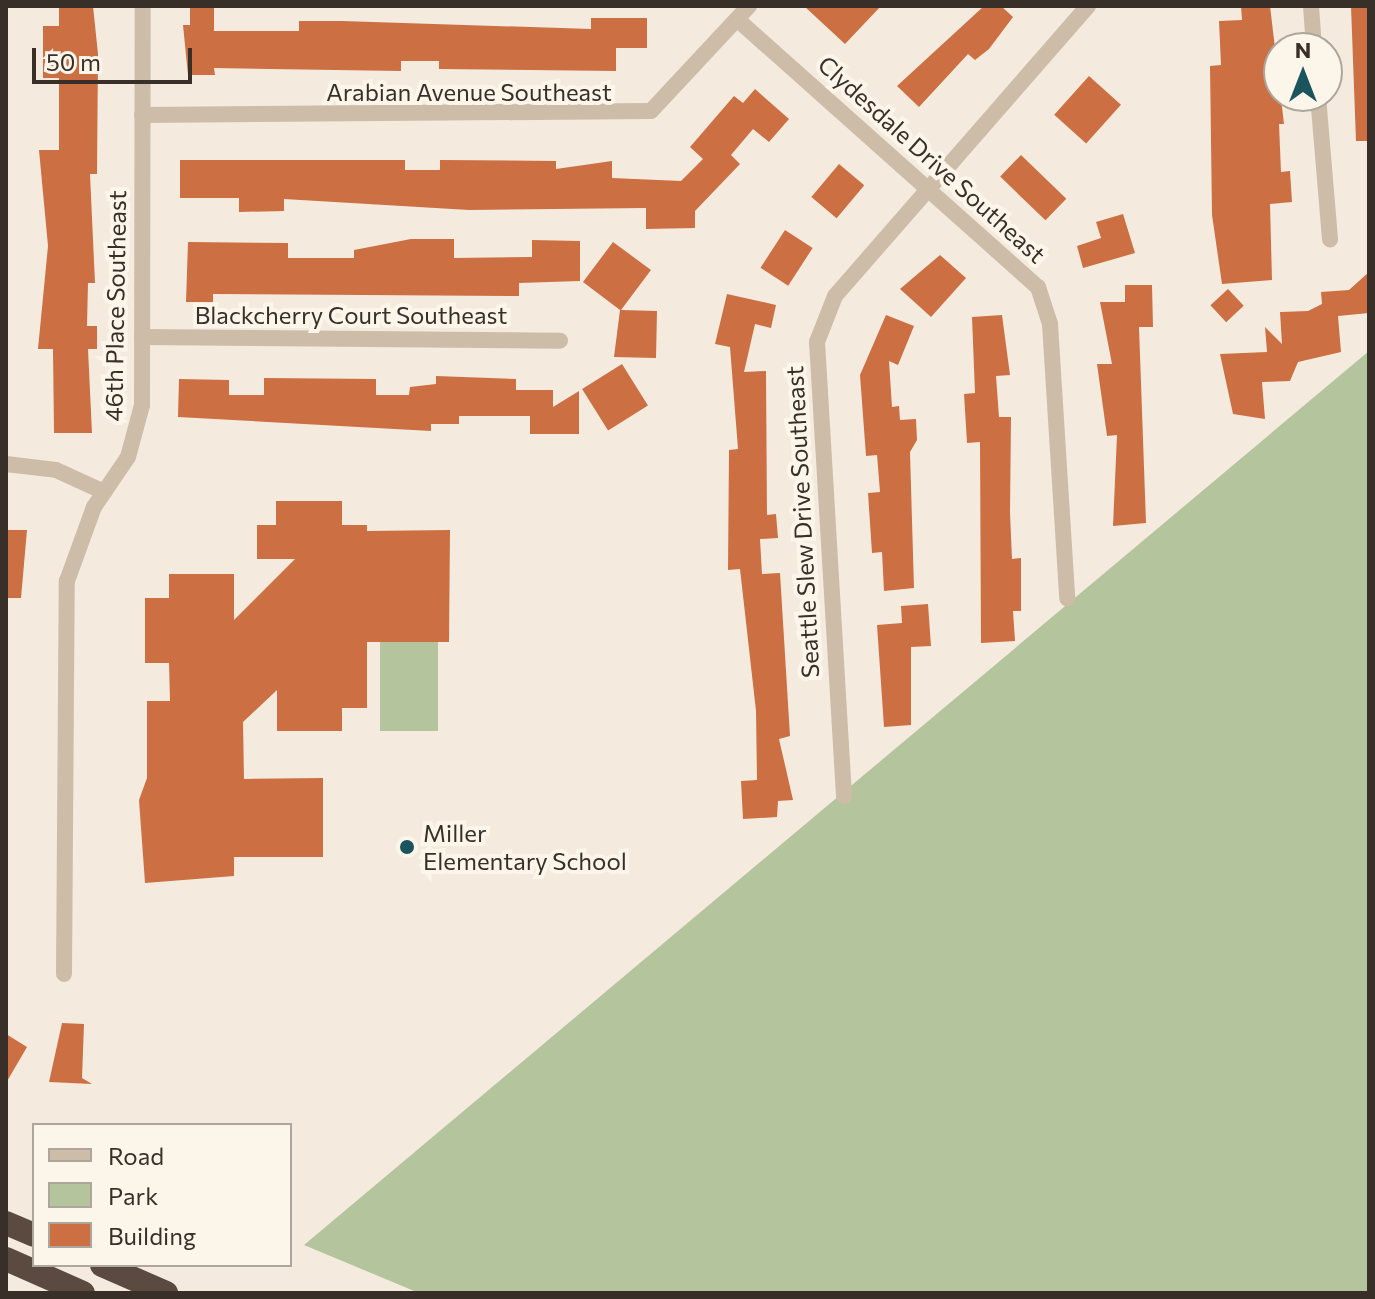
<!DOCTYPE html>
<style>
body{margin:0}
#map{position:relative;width:1375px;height:1299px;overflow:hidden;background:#f4ebde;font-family:Commissioner,sans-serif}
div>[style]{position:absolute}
.green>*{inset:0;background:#b4c49c;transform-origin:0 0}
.building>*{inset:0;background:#cc6f43;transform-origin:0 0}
.minor>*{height:16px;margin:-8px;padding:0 8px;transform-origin:8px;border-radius:8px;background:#cdbca8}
.motorway>*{height:24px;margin:-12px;padding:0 12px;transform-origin:12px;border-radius:12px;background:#5b4a3f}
.dots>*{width:22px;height:22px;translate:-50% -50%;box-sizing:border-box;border:4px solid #fbf5ea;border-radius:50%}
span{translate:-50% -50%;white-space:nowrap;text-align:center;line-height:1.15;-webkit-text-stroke:8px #fbf5ea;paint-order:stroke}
.street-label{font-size:24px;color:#392f29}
.poi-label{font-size:24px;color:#392f29}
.left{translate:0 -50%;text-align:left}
.frame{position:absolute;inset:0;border:8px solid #392f29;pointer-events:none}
.legend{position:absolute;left:32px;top:1123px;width:260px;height:144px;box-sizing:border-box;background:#fbf5ea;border:2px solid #ada69d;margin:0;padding:10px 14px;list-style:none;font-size:24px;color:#392f29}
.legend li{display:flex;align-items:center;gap:16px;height:40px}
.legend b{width:40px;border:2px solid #ada69d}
.north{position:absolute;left:1263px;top:32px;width:80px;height:80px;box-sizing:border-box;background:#fbf5ea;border:2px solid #ada69d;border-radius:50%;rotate:0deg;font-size:22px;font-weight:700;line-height:32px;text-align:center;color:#392f29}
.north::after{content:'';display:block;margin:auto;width:28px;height:36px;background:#1c545e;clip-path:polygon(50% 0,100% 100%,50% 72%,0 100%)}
.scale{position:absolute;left:32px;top:48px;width:160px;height:36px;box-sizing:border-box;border:4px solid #392f29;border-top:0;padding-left:10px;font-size:24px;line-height:28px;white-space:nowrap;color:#392f29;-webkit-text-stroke:6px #fbf5ea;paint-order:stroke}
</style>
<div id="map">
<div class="green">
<i style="clip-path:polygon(1369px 351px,1369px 1293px,419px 1293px,304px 1245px)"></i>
<i style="left:380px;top:642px;width:58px;height:89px"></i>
</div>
<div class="building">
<i style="clip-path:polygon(59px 6px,93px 6px,98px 54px,97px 174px,90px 174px,95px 283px,88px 283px,87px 326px,97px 326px,97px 349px,88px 349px,92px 433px,54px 433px,53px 349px,38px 349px,48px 246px,39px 150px,59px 150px,59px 78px,43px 78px,43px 26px,59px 26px)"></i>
<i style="clip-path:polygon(190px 6px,214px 6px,214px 31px,299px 31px,299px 21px,342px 21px,591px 29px,591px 18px,647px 18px,647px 48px,616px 48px,616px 71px,439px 69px,439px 61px,401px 61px,401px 71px,214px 68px,215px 75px,188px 75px,183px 25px,190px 25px)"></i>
<i style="clip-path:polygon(804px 6px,881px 6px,845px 44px)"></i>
<i style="clip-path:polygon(984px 6px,1001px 6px,1013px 17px,989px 49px,975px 60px,968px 54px,919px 107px,897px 86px)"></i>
<i style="clip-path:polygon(1241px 6px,1270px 6px,1284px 124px,1279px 124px,1281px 172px,1290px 171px,1292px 202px,1270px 204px,1272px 280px,1222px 284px,1212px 215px,1210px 66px,1221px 65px,1219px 21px,1242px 20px)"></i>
<i style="clip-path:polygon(1351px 6px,1369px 6px,1369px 141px,1356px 141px)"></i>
<i style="left:1089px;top:76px;width:43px;height:52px;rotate:42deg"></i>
<i style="clip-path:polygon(755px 89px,789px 119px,769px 142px,753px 129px,731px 155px,740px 164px,695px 211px,695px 228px,646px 229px,646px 208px,469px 210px,284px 199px,284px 211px,239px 212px,239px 198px,180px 198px,180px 160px,405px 160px,405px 170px,440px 170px,440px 160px,556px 161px,556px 169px,612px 161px,612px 178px,681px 181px,703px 159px,690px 147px,734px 96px,743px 103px)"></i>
<i style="left:1021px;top:155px;width:63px;height:30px;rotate:44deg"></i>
<i style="left:839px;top:164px;width:33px;height:43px;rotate:40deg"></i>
<i style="clip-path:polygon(1123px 214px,1135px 253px,1083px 268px,1077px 246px,1101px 238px,1096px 222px)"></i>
<i style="left:785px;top:230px;width:33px;height:45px;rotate:33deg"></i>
<i style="clip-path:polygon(411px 239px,454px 239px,454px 258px,532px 257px,532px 240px,580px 241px,580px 281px,519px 283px,519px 296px,213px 294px,213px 302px,186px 302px,188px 242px,288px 243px,288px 258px,354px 258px,354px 250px)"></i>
<i style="clip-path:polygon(613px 242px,651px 270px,621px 310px,657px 311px,656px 358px,614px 357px,620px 310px,583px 282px)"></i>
<i style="clip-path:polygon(940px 255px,966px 278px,931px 317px,900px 289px)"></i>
<i style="clip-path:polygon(1369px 272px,1369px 313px,1338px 316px,1341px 352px,1298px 362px,1290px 381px,1262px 382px,1265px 419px,1233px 414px,1220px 354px,1267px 352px,1265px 327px,1282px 344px,1280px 312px,1308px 311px,1322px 304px,1321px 292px,1349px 290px)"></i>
<i style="clip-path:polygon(1125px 285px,1152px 285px,1153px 327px,1139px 327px,1146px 523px,1113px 526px,1117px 435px,1107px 436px,1097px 364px,1112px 364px,1100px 302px,1125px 302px)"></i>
<i style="left:1228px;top:289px;width:23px;height:24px;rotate:47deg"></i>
<i style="clip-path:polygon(727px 294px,776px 305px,771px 328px,755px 324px,744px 372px,766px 371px,767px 515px,776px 514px,778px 538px,760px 539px,762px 574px,780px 573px,790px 736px,779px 739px,793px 800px,778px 801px,777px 817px,743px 819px,741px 781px,757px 780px,756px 711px,740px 569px,728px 570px,729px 450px,738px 449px,730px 347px,715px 344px)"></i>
<i style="clip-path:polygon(886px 315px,914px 326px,898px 365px,889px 361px,892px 407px,899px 406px,900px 420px,916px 419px,917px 440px,910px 452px,914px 588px,884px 591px,882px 552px,872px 553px,868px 493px,880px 492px,877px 455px,866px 456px,860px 375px)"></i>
<i style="clip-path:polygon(1002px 315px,1010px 375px,996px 376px,999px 417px,1011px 417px,1010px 513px,1012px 559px,1021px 558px,1021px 611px,1013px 611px,1015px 641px,981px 643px,980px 442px,967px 443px,964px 394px,975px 393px,972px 317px)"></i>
<i style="left:622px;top:364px;width:49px;height:47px;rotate:58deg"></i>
<i style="clip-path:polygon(436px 376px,516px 379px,516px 390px,553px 390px,553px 407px,579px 391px,579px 434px,530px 434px,530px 416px,459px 416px,459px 424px,431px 424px,431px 431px,178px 417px,179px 379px,229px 380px,229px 395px,264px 395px,264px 378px,376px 379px,376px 395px,409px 395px,410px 387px,436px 384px)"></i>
<i style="clip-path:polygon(276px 501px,342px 501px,342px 525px,367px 525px,367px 531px,450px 530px,449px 642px,367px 642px,367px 708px,342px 708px,342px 731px,277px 731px,277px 690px,243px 722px,244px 779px,323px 778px,323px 857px,234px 857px,234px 876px,145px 883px,139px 800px,147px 778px,147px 701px,170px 701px,169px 663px,145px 663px,145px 598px,169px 598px,169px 574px,234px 574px,234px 620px,295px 559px,257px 559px,257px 525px,276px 525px)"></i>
<i style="clip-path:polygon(6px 530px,27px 530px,21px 598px,6px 598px)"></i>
<i style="clip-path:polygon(928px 604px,931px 646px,911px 647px,911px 725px,884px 727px,877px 625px,902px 623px,901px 606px)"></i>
<i style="clip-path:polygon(62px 1023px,84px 1024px,82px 1078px,92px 1084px,49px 1082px)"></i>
<i style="clip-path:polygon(6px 1034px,27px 1047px,6px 1083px)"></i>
</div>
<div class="minor">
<i style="left:1311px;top:6px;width:42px;rotate:85.9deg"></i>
<i style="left:738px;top:20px;width:402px;rotate:41.7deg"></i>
<i style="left:1038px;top:287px;width:39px;rotate:72deg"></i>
<i style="left:1050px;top:324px;width:275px;rotate:86.4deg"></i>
<i style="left:1318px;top:96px;width:144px;rotate:85.2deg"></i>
<i style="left:142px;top:115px;width:509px;rotate:-0.45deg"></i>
<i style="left:651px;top:111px;width:144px;rotate:-47deg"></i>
<i style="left:142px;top:337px;width:418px;rotate:0.5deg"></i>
<i style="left:6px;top:464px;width:50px;rotate:6.8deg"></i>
<i style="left:56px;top:470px;width:53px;rotate:24.6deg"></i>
<i style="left:844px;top:796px;width:455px;rotate:-93.4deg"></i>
<i style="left:817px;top:342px;width:49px;rotate:-68.6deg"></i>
<i style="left:835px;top:296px;width:385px;rotate:-48.9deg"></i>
<i style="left:64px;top:974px;width:393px;rotate:-89.6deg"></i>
<i style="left:67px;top:581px;width:79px;rotate:-70deg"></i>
<i style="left:94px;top:507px;width:60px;rotate:-55.8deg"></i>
<i style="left:128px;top:457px;width:54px;rotate:-74.9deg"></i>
<i style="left:142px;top:405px;width:399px;rotate:-89.9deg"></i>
</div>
<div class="motorway">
<i style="left:6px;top:1223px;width:30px;rotate:23deg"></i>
<i style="left:6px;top:1259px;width:84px;rotate:23.8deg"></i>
<i style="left:102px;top:1265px;width:70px;rotate:23.6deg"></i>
</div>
<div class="dots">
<i style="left:407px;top:847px;background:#1c545e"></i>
</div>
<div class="street-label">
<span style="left:469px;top:92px">Arabian Avenue Southeast</span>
<span style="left:932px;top:159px;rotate:42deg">Clydesdale Drive Southeast</span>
<span style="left:115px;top:306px;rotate:-89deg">46th Place Southeast</span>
<span style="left:351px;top:315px">Blackcherry Court Southeast</span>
<span style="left:802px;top:522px;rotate:-93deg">Seattle Slew Drive Southeast</span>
</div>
<div class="poi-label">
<span class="left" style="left:423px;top:847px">Miller<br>Elementary School</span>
</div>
<div class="frame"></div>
<ul class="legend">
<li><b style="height:10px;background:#cdbca8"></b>Road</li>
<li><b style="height:22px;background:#b4c49c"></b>Park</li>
<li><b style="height:22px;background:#cc6f43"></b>Building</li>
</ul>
<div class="north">N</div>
<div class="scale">50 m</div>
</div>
